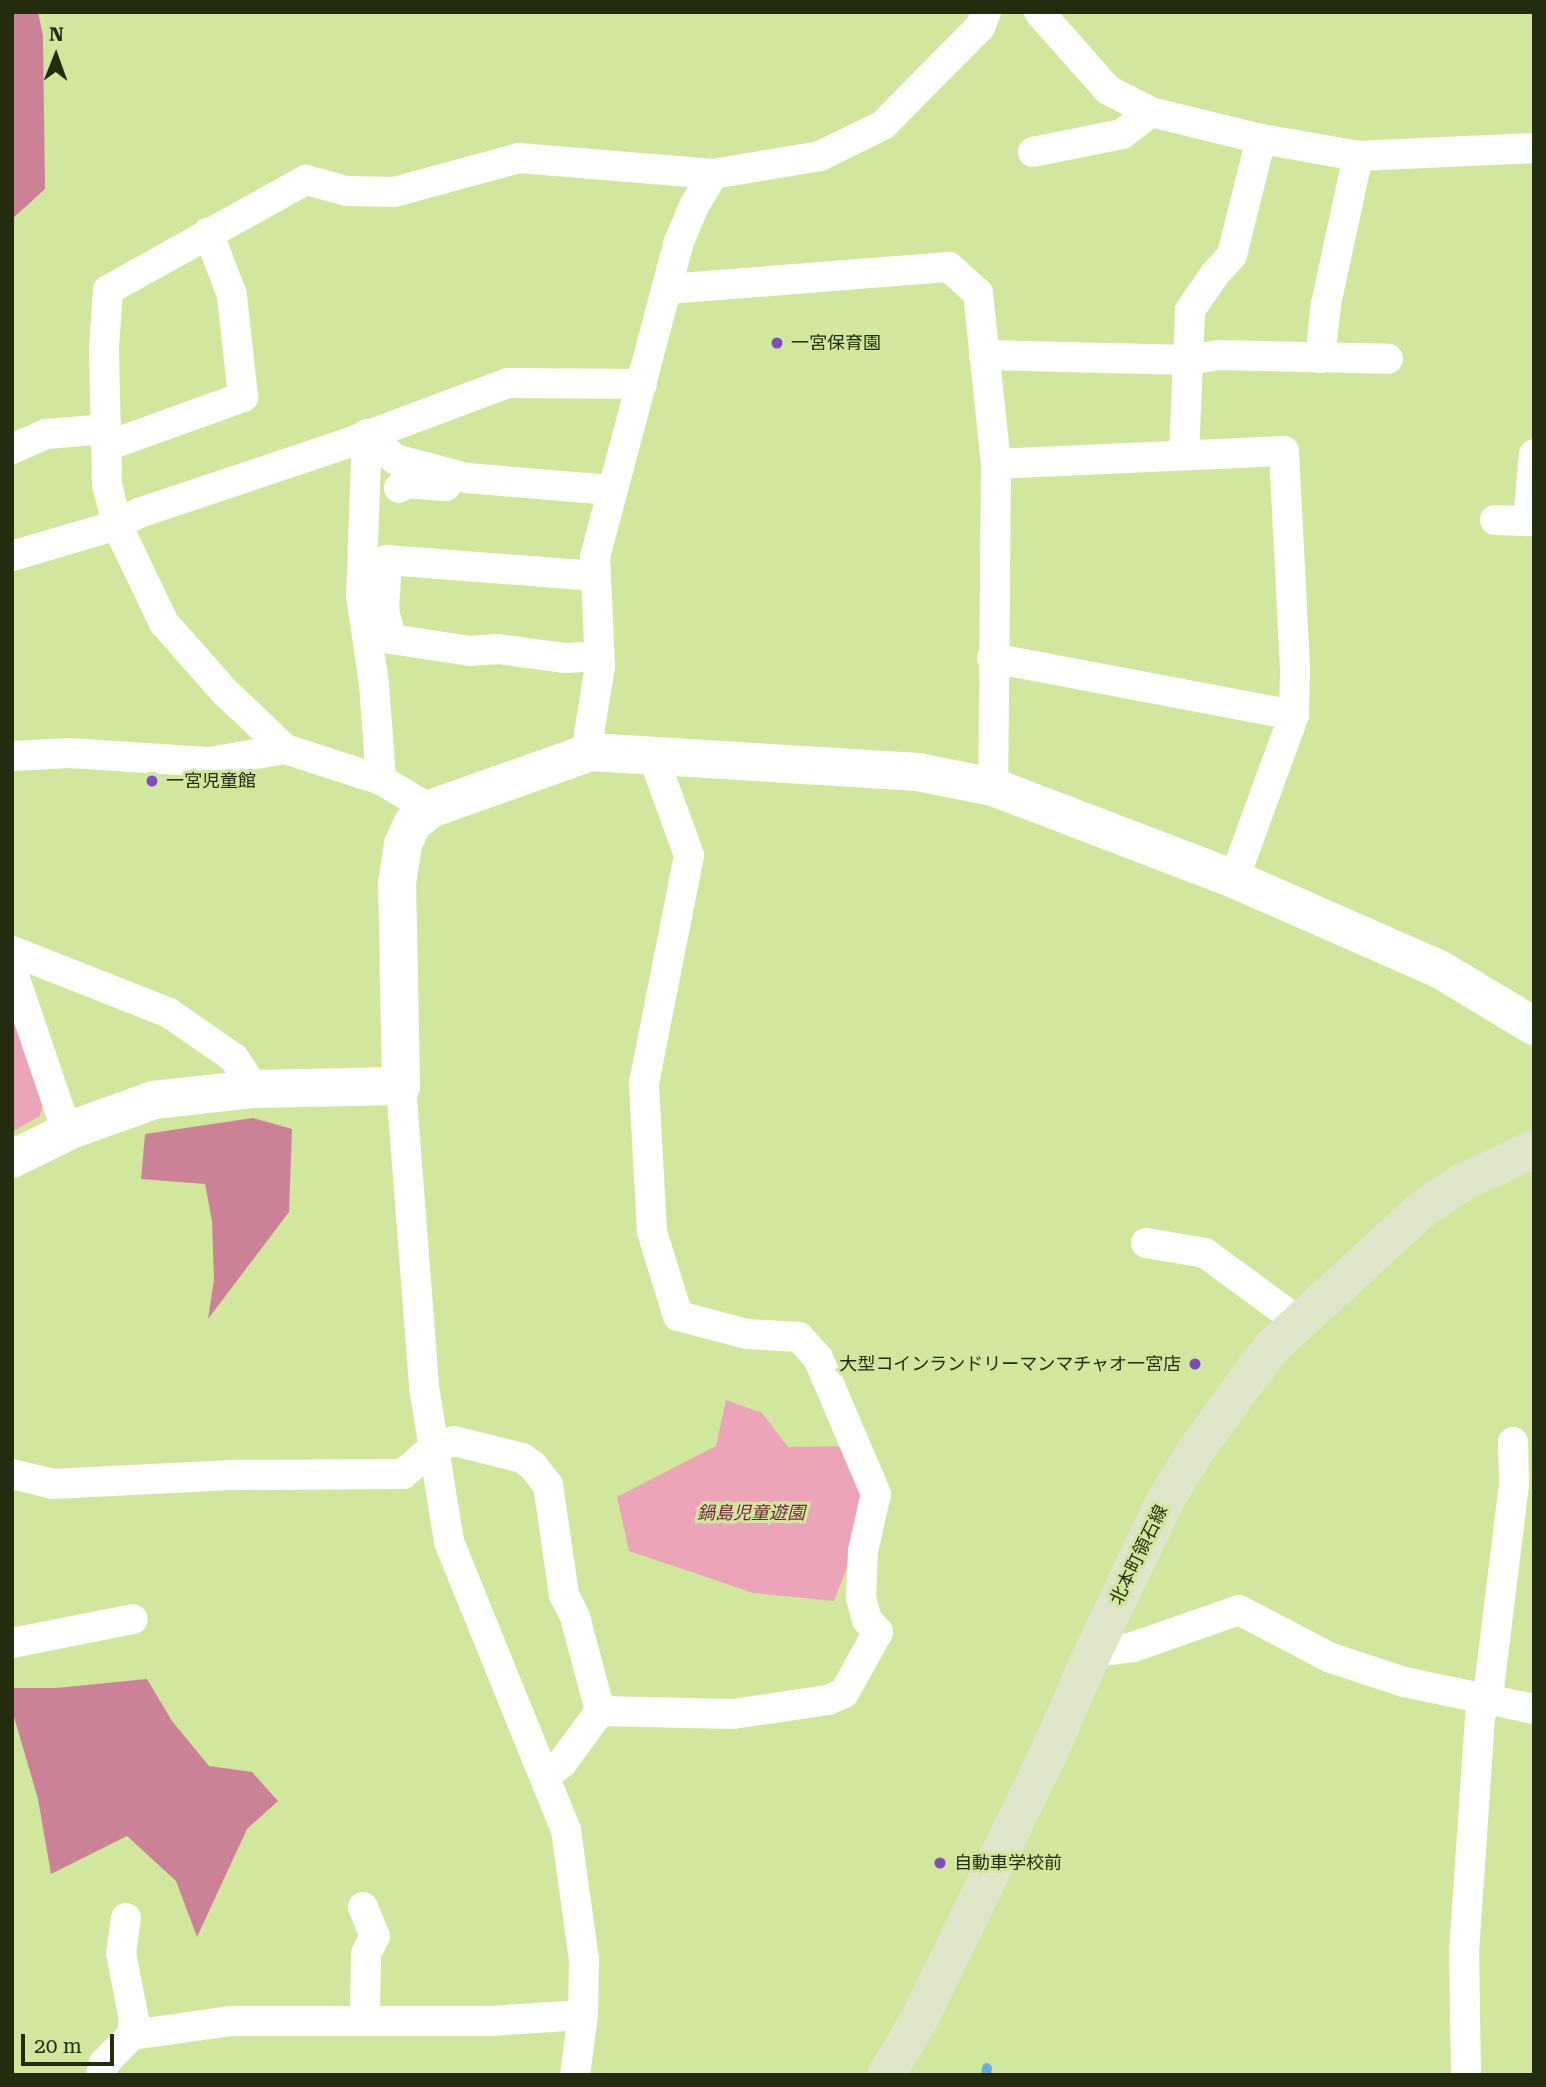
<!DOCTYPE html>
<meta charset="utf-8">
<style>
body{margin:0}
#map{position:relative;width:1546px;height:2087px;overflow:hidden;background:#d2e79e;font-family:"Roboto Serif","Noto Sans JP",serif}
div>[style]{position:absolute}
.green>*{inset:0;background:#eca5b8}
.forest>*{inset:0;background:#cb8196}
.stream>*{height:10px;margin:-5px;padding:0 5px;transform-origin:5px;border-radius:5px;background:#6dacda}
.minor>*{height:30px;margin:-15px;padding:0 15px;transform-origin:15px;border-radius:15px;background:#fff}
.tertiary>*{height:38px;margin:-19px;padding:0 19px;transform-origin:19px;border-radius:19px;background:#fff}
.secondary>*{height:38px;margin:-19px;padding:0 19px;transform-origin:19px;border-radius:19px;background:#dfe6ca}
.dots>*{width:19px;height:19px;translate:-50% -50%;box-sizing:border-box;border:4px solid #d2e79e;border-radius:50%}
span{translate:-50% -50%;white-space:nowrap;text-align:center;line-height:1.15;-webkit-text-stroke:6px #d2e79e;paint-order:stroke}
.poi-label{font-size:18px;color:#242c0f}
.left{translate:0 -50%;text-align:left}
.right{translate:-100% -50%;text-align:right}
.park-label{font-size:18px;color:#761f40;font-style:italic}
.street-label{font-size:18px;color:#242c0f}
.frame{position:absolute;inset:0;border:14px solid #242c0f;pointer-events:none}
.north{position:absolute;left:21px;top:21px;width:70px;height:70px;-webkit-text-stroke:5px #d2e79e;paint-order:stroke;rotate:1deg;font-size:19px;font-weight:700;line-height:28px;text-align:center;color:#242c0f}
.north::after{content:'';display:block;margin:auto;width:24px;height:32px;background:#242c0f;clip-path:polygon(50% 0,100% 100%,50% 72%,0 100%)}
.scale{position:absolute;left:21px;top:2034px;width:93px;height:32px;box-sizing:border-box;border:4px solid #242c0f;border-top:0;padding-left:9px;font-size:21px;line-height:24px;white-space:nowrap;color:#242c0f;-webkit-text-stroke:5px #d2e79e;paint-order:stroke}
</style>
<div id="map">
<div class="green">
<i style="clip-path:polygon(12px 1009px,43px 1102px,40px 1116px,12px 1132px)"></i>
<i style="clip-path:polygon(726px 1400px,762px 1413px,788px 1447px,860px 1446px,861px 1509px,849px 1562px,834px 1601px,753px 1593px,629px 1551px,617px 1497px,716px 1446px)"></i>
</div>
<div class="forest">
<i style="clip-path:polygon(12px 12px,38px 12px,43px 36px,45px 189px,12px 219px)"></i>
<i style="clip-path:polygon(253px 1118px,292px 1129px,289px 1212px,208px 1319px,214px 1280px,212px 1221px,205px 1184px,141px 1179px,145px 1134px)"></i>
<i style="clip-path:polygon(147px 1679px,172px 1721px,209px 1766px,252px 1772px,278px 1801px,247px 1829px,197px 1937px,176px 1881px,127px 1836px,51px 1874px,38px 1799px,12px 1710px,12px 1688px,56px 1688px)"></i>
</div>
<div class="stream">
<i style="left:986px;top:2075px;width:7px;rotate:-82deg"></i>
</div>
<div class="minor">
<i style="left:1039px;top:12px;width:104px;rotate:48.5deg"></i>
<i style="left:1108px;top:90px;width:48px;rotate:27.1deg"></i>
<i style="left:1151px;top:112px;width:113px;rotate:13.8deg"></i>
<i style="left:1261px;top:139px;width:98px;rotate:9.9deg"></i>
<i style="left:1358px;top:156px;width:176px;rotate:-2.6deg"></i>
<i style="left:1033px;top:152px;width:91px;rotate:-11.4deg"></i>
<i style="left:1122px;top:134px;width:36px;rotate:-37deg"></i>
<i style="left:668px;top:289px;width:282px;rotate:-4.5deg"></i>
<i style="left:949px;top:267px;width:39px;rotate:42deg"></i>
<i style="left:978px;top:293px;width:172px;rotate:84deg"></i>
<i style="left:996px;top:464px;width:323px;rotate:90.5deg"></i>
<i style="left:984px;top:355px;width:204px;rotate:1.4deg"></i>
<i style="left:1188px;top:360px;width:30px;rotate:-9deg"></i>
<i style="left:1218px;top:355px;width:170px;rotate:1.3deg"></i>
<i style="left:1320px;top:358px;width:54px;rotate:-83.7deg"></i>
<i style="left:1326px;top:304px;width:151px;rotate:-77.8deg"></i>
<i style="left:367px;top:434px;width:161px;rotate:92.1deg"></i>
<i style="left:361px;top:595px;width:90px;rotate:81.7deg"></i>
<i style="left:374px;top:684px;width:96px;rotate:85.8deg"></i>
<i style="left:367px;top:434px;width:38px;rotate:42deg"></i>
<i style="left:395px;top:459px;width:74px;rotate:14.8deg"></i>
<i style="left:467px;top:478px;width:144px;rotate:4.8deg"></i>
<i style="left:107px;top:446px;width:145px;rotate:-19.8deg"></i>
<i style="left:243px;top:397px;width:103px;rotate:-96.2deg"></i>
<i style="left:232px;top:295px;width:67px;rotate:-110.9deg"></i>
<i style="left:12px;top:449px;width:37px;rotate:-24deg"></i>
<i style="left:46px;top:434px;width:61px;rotate:-4.7deg"></i>
<i style="left:1184px;top:455px;width:145px;rotate:-87.6deg"></i>
<i style="left:1190px;top:310px;width:44px;rotate:-55.2deg"></i>
<i style="left:1215px;top:274px;width:25px;rotate:-48deg"></i>
<i style="left:1232px;top:255px;width:120px;rotate:-76deg"></i>
<i style="left:996px;top:464px;width:288px;rotate:-2.6deg"></i>
<i style="left:1284px;top:451px;width:220px;rotate:87.1deg"></i>
<i style="left:1295px;top:671px;width:44px;rotate:91.3deg"></i>
<i style="left:1294px;top:715px;width:175px;rotate:110.1deg"></i>
<i style="left:399px;top:488px;width:7px;rotate:-45deg"></i>
<i style="left:404px;top:483px;width:42px;rotate:4.1deg"></i>
<i style="left:1495px;top:520px;width:33px;rotate:2deg"></i>
<i style="left:1528px;top:521px;width:67px;rotate:-84.9deg"></i>
<i style="left:12px;top:556px;width:109px;rotate:-16.4deg"></i>
<i style="left:117px;top:525px;width:25px;rotate:-29deg"></i>
<i style="left:139px;top:513px;width:214px;rotate:-18.5deg"></i>
<i style="left:342px;top:445px;width:177px;rotate:-20.5deg"></i>
<i style="left:508px;top:383px;width:134px;rotate:0.4deg"></i>
<i style="left:595px;top:576px;width:209px;rotate:-175.6deg"></i>
<i style="left:387px;top:560px;width:50px;rotate:93.4deg"></i>
<i style="left:384px;top:610px;width:30px;rotate:76deg"></i>
<i style="left:391px;top:639px;width:80px;rotate:8.6deg"></i>
<i style="left:470px;top:651px;width:28px;rotate:-4deg"></i>
<i style="left:498px;top:649px;width:68px;rotate:7.7deg"></i>
<i style="left:565px;top:658px;width:34px;rotate:-3deg"></i>
<i style="left:992px;top:658px;width:307px;rotate:10.7deg"></i>
<i style="left:285px;top:749px;width:84px;rotate:-136.4deg"></i>
<i style="left:224px;top:691px;width:91px;rotate:-131.4deg"></i>
<i style="left:164px;top:623px;width:109px;rotate:-115.6deg"></i>
<i style="left:117px;top:525px;width:42px;rotate:-103.7deg"></i>
<i style="left:107px;top:484px;width:137px;rotate:-91.3deg"></i>
<i style="left:104px;top:347px;width:57px;rotate:-86deg"></i>
<i style="left:108px;top:290px;width:227px;rotate:-29.1deg"></i>
<i style="left:306px;top:180px;width:42px;rotate:15deg"></i>
<i style="left:347px;top:191px;width:47px;rotate:1.2deg"></i>
<i style="left:394px;top:192px;width:130px;rotate:-15.2deg"></i>
<i style="left:519px;top:158px;width:195px;rotate:4.7deg"></i>
<i style="left:713px;top:174px;width:109px;rotate:-9.5deg"></i>
<i style="left:820px;top:156px;width:70px;rotate:-26.2deg"></i>
<i style="left:883px;top:125px;width:138px;rotate:-45.3deg"></i>
<i style="left:980px;top:27px;width:16px;rotate:-68deg"></i>
<i style="left:591px;top:752px;width:18px;rotate:-96deg"></i>
<i style="left:589px;top:734px;width:69px;rotate:-80.8deg"></i>
<i style="left:600px;top:666px;width:109px;rotate:-92.6deg"></i>
<i style="left:595px;top:557px;width:324px;rotate:-75.1deg"></i>
<i style="left:678px;top:244px;width:41px;rotate:-67.2deg"></i>
<i style="left:694px;top:206px;width:37px;rotate:-59deg"></i>
<i style="left:12px;top:756px;width:57px;rotate:-3deg"></i>
<i style="left:69px;top:753px;width:141px;rotate:3.7deg"></i>
<i style="left:210px;top:762px;width:76px;rotate:-9.8deg"></i>
<i style="left:285px;top:749px;width:101px;rotate:17.9deg"></i>
<i style="left:381px;top:780px;width:57px;rotate:30.6deg"></i>
<i style="left:12px;top:951px;width:169px;rotate:21.5deg"></i>
<i style="left:169px;top:1013px;width:79px;rotate:34.7deg"></i>
<i style="left:234px;top:1058px;width:37px;rotate:57deg"></i>
<i style="left:13px;top:973px;width:168px;rotate:71.2deg"></i>
<i style="left:401px;top:1086px;width:302px;rotate:85.6deg"></i>
<i style="left:424px;top:1387px;width:157px;rotate:80.8deg"></i>
<i style="left:449px;top:1542px;width:311px;rotate:67.9deg"></i>
<i style="left:566px;top:1830px;width:130px;rotate:82.1deg"></i>
<i style="left:584px;top:1959px;width:56px;rotate:91deg"></i>
<i style="left:583px;top:2015px;width:61px;rotate:97.6deg"></i>
<i style="left:1146px;top:1243px;width:60px;rotate:9.6deg"></i>
<i style="left:1205px;top:1253px;width:117px;rotate:36.3deg"></i>
<i style="left:12px;top:1474px;width:42px;rotate:13.7deg"></i>
<i style="left:53px;top:1484px;width:178px;rotate:-2.9deg"></i>
<i style="left:231px;top:1475px;width:172px;rotate:-0.3deg"></i>
<i style="left:403px;top:1474px;width:38px;rotate:-41deg"></i>
<i style="left:432px;top:1449px;width:23px;rotate:-20deg"></i>
<i style="left:454px;top:1441px;width:70px;rotate:14deg"></i>
<i style="left:522px;top:1458px;width:14px;rotate:36deg"></i>
<i style="left:533px;top:1466px;width:24px;rotate:52deg"></i>
<i style="left:548px;top:1485px;width:111px;rotate:81.7deg"></i>
<i style="left:564px;top:1595px;width:25px;rotate:63deg"></i>
<i style="left:575px;top:1617px;width:97px;rotate:75.1deg"></i>
<i style="left:12px;top:1643px;width:123px;rotate:-11.2deg"></i>
<i style="left:1093px;top:1652px;width:40px;rotate:-7.1deg"></i>
<i style="left:1133px;top:1647px;width:112px;rotate:-19.2deg"></i>
<i style="left:1239px;top:1610px;width:104px;rotate:27.6deg"></i>
<i style="left:1331px;top:1658px;width:77px;rotate:18.2deg"></i>
<i style="left:1404px;top:1682px;width:133px;rotate:11.7deg"></i>
<i style="left:546px;top:1775px;width:20px;rotate:-37deg"></i>
<i style="left:562px;top:1763px;width:64px;rotate:-53.8deg"></i>
<i style="left:600px;top:1711px;width:133px;rotate:1.3deg"></i>
<i style="left:733px;top:1714px;width:96px;rotate:-8.4deg"></i>
<i style="left:828px;top:1700px;width:17px;rotate:-24deg"></i>
<i style="left:844px;top:1693px;width:70px;rotate:-60.9deg"></i>
<i style="left:878px;top:1632px;width:16px;rotate:-133deg"></i>
<i style="left:867px;top:1620px;width:23px;rotate:-105deg"></i>
<i style="left:861px;top:1598px;width:47px;rotate:-87.6deg"></i>
<i style="left:863px;top:1551px;width:58px;rotate:-77.2deg"></i>
<i style="left:876px;top:1494px;width:148px;rotate:-113.1deg"></i>
<i style="left:818px;top:1358px;width:28px;rotate:-132deg"></i>
<i style="left:799px;top:1337px;width:52px;rotate:-176.7deg"></i>
<i style="left:747px;top:1334px;width:71px;rotate:-165.4deg"></i>
<i style="left:678px;top:1316px;width:88px;rotate:-107.2deg"></i>
<i style="left:652px;top:1232px;width:149px;rotate:-93.1deg"></i>
<i style="left:644px;top:1083px;width:232px;rotate:-78.8deg"></i>
<i style="left:689px;top:855px;width:105px;rotate:-110deg"></i>
<i style="left:363px;top:1907px;width:31px;rotate:68deg"></i>
<i style="left:375px;top:1936px;width:20px;rotate:117deg"></i>
<i style="left:366px;top:1954px;width:66px;rotate:90.9deg"></i>
<i style="left:126px;top:1918px;width:35px;rotate:98deg"></i>
<i style="left:121px;top:1953px;width:68px;rotate:79deg"></i>
<i style="left:134px;top:2020px;width:15px;rotate:98deg"></i>
<i style="left:101px;top:2075px;width:12px;rotate:-76deg"></i>
<i style="left:104px;top:2063px;width:40px;rotate:-45deg"></i>
<i style="left:132px;top:2035px;width:99px;rotate:-8.1deg"></i>
<i style="left:230px;top:2021px;width:260px"></i>
<i style="left:490px;top:2021px;width:93px;rotate:-3.7deg"></i>
<i style="left:1466px;top:2075px;width:123px;rotate:-90.9deg"></i>
<i style="left:1464px;top:1952px;width:236px;rotate:-86.1deg"></i>
<i style="left:1480px;top:1717px;width:30px;rotate:-73deg"></i>
<i style="left:1489px;top:1688px;width:205px;rotate:-83deg"></i>
<i style="left:1514px;top:1485px;width:43px;rotate:-91.3deg"></i>
</div>
<div class="tertiary">
<i style="left:12px;top:1159px;width:68px;rotate:-26.2deg"></i>
<i style="left:73px;top:1129px;width:86px;rotate:-19.7deg"></i>
<i style="left:154px;top:1100px;width:101px;rotate:-6.3deg"></i>
<i style="left:254px;top:1089px;width:147px;rotate:-1.2deg"></i>
<i style="left:401px;top:1086px;width:203px;rotate:-91.1deg"></i>
<i style="left:397px;top:883px;width:39px;rotate:-81deg"></i>
<i style="left:403px;top:844px;width:23px;rotate:-65deg"></i>
<i style="left:413px;top:823px;width:22px;rotate:-39deg"></i>
<i style="left:430px;top:809px;width:171px;rotate:-19.5deg"></i>
<i style="left:591px;top:752px;width:328px;rotate:3.5deg"></i>
<i style="left:918px;top:772px;width:76px;rotate:11.3deg"></i>
<i style="left:993px;top:787px;width:258px;rotate:20.9deg"></i>
<i style="left:1234px;top:879px;width:224px;rotate:23.7deg"></i>
<i style="left:1439px;top:969px;width:111px;rotate:31deg"></i>
</div>
<div class="secondary">
<i style="left:886px;top:2075px;width:66px;rotate:-59.2deg"></i>
<i style="left:920px;top:2018px;width:290px;rotate:-64.1deg"></i>
<i style="left:1047px;top:1757px;width:115px;rotate:-66.3deg"></i>
<i style="left:1093px;top:1652px;width:167px;rotate:-64.5deg"></i>
<i style="left:1165px;top:1501px;width:60px;rotate:-58.7deg"></i>
<i style="left:1196px;top:1450px;width:125px;rotate:-53.8deg"></i>
<i style="left:1270px;top:1349px;width:205px;rotate:-42.6deg"></i>
<i style="left:1421px;top:1210px;width:50px;rotate:-33.7deg"></i>
<i style="left:1463px;top:1182px;width:78px;rotate:-24.9deg"></i>
</div>
<div class="dots">
<i style="left:777px;top:343px;background:#804ac1"></i>
<i style="left:152px;top:781px;background:#804ac1"></i>
<i style="left:1195px;top:1364px;background:#804ac1"></i>
<i style="left:940px;top:1863px;background:#804ac1"></i>
</div>
<div class="poi-label">
<span class="left" style="left:791px;top:343px">一宮保育園</span>
<span class="left" style="left:166px;top:781px">一宮児童館</span>
<span class="right" style="left:1181px;top:1364px">大型コインランドリーマンマチャオ一宮店</span>
<span class="left" style="left:954px;top:1863px">自動車学校前</span>
</div>
<div class="park-label">
<span style="left:751px;top:1513px">鍋島児童遊園</span>
</div>
<div class="street-label">
<span style="left:1139px;top:1555px;rotate:-64deg">北本町領石線</span>
</div>
<div class="frame"></div>
<div class="north">N</div>
<div class="scale">20 m</div>
</div>
